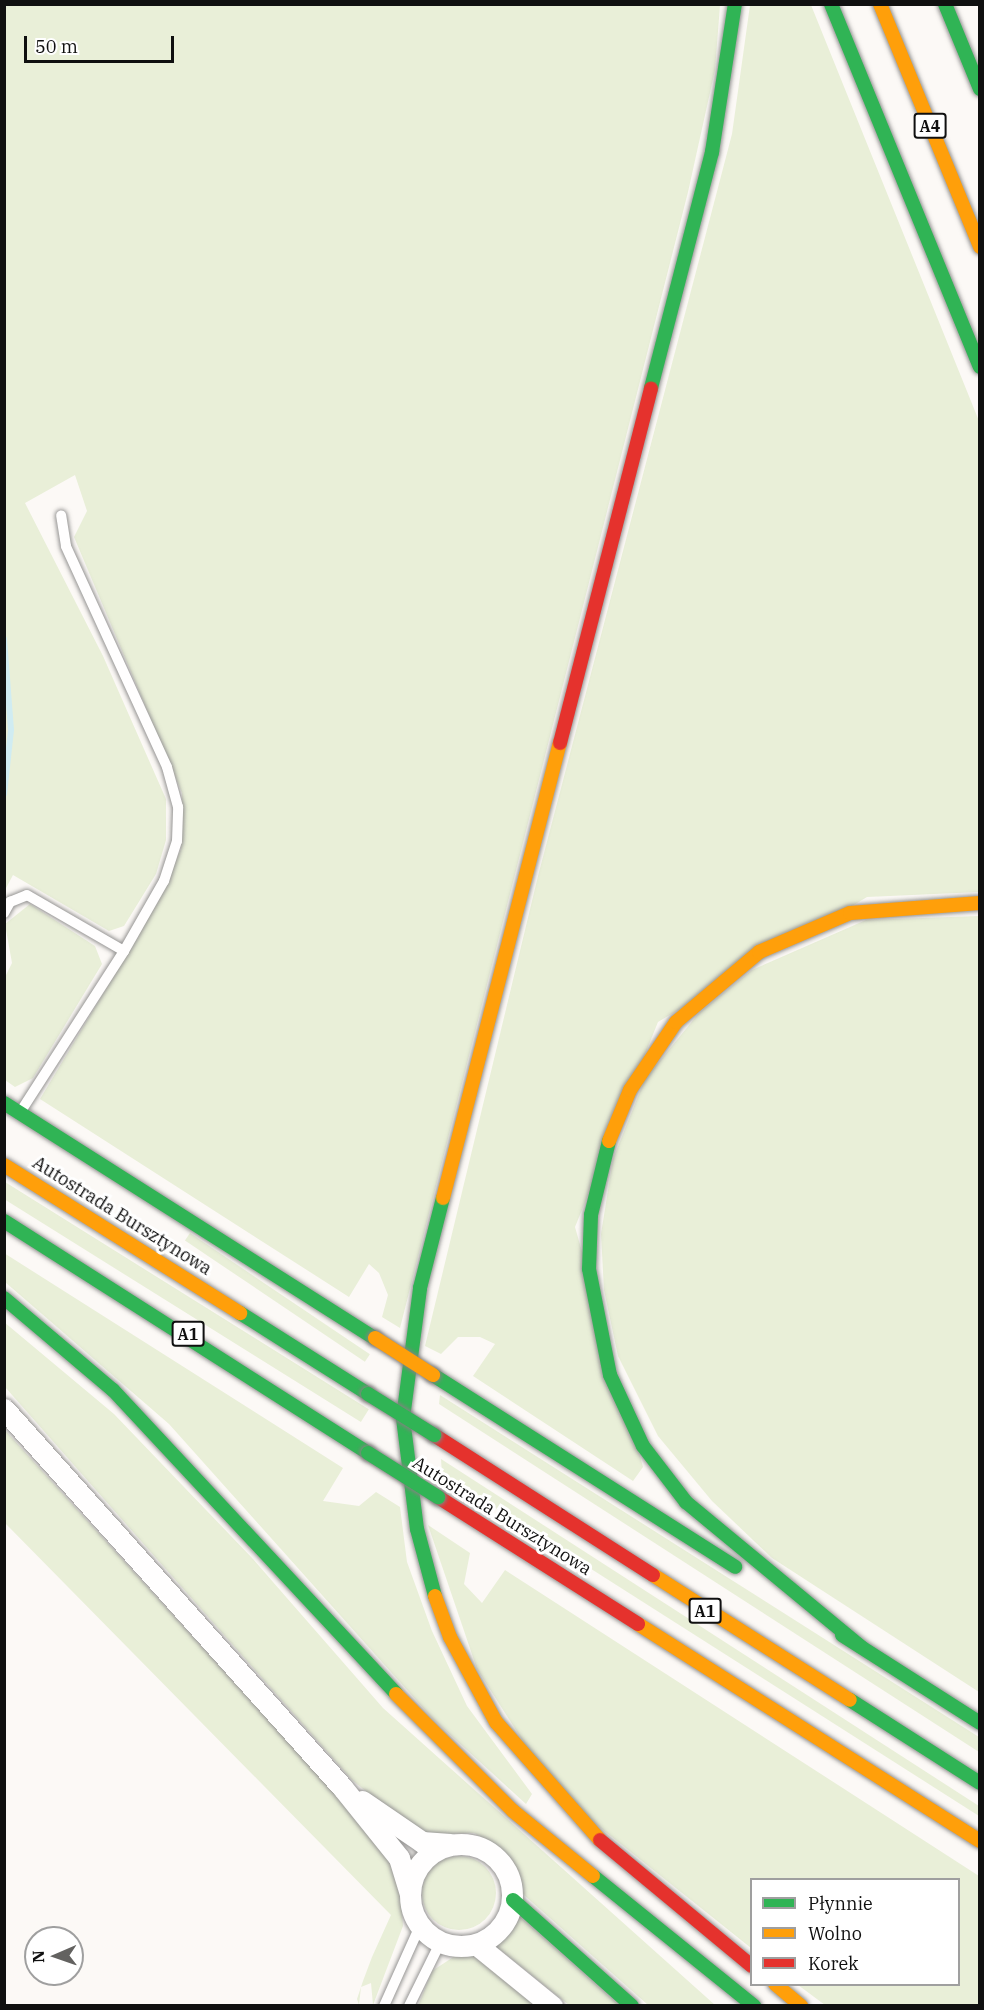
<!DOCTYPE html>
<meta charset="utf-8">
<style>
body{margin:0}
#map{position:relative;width:984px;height:2010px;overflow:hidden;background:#fcf9f6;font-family:"IBM Plex Serif",serif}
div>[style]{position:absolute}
.green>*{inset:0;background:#e9efd8;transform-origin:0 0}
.round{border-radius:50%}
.stream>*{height:6px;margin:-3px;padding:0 3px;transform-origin:3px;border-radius:3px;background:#d0ecf2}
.roads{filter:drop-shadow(0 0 2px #969594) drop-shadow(0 0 2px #969594)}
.lane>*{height:10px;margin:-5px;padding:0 5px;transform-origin:5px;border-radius:5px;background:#fffefe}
.street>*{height:21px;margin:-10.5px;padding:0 10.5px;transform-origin:10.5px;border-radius:10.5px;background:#fffefe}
.street>.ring{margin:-10.5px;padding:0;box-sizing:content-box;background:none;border:21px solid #fffefe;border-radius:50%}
.fast>*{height:14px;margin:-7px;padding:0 7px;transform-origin:7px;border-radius:7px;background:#30b455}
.slow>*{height:14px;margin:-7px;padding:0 7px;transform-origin:7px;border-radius:7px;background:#ff9f0a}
.jam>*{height:14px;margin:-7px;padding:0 7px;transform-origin:7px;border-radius:7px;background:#e5322d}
.bridges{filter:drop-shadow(0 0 2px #848281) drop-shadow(0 0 2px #848281)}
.fast-bridge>*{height:14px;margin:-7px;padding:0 7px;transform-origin:7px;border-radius:7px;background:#30b455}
.slow-bridge>*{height:14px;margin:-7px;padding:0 7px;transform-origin:7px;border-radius:7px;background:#ff9f0a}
span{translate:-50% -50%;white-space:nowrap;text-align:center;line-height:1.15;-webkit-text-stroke:6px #fff;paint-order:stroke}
.shield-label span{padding:2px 4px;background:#fff;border:2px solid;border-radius:4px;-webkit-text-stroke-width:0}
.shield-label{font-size:16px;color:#101010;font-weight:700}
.street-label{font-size:18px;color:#101010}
.frame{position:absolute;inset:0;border:6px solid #101010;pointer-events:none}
.legend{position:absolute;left:750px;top:1878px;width:210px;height:108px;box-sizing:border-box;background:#fff;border:2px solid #9f9f9f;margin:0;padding:8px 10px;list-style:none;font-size:18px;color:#101010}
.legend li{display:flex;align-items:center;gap:12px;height:30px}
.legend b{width:30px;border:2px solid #9f9f9f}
.north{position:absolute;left:24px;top:1926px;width:60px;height:60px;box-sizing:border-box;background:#fff;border:2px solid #9f9f9f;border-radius:50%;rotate:268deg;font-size:16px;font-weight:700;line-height:24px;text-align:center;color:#101010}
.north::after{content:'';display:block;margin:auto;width:21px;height:27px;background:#636260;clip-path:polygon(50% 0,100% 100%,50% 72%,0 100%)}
.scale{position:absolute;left:24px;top:36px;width:150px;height:27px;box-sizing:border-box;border:3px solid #101010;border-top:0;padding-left:8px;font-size:18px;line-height:21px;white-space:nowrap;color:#101010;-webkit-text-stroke:4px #fff;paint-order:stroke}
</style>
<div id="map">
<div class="green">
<i style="clip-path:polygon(5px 5px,720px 5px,715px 70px,688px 192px,400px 1328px,382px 1317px,388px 1295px,379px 1273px,369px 1264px,349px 1297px,40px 1099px,158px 902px,181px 849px,182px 793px,74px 537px,87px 511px,75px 475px,25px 503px,103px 656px,166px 799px,166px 840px,156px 874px,124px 926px,109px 931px,13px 875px,5px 890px)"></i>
<i style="clip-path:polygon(750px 5px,811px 5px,979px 421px,979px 892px,867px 897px,658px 1022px,575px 1227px,643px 1467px,633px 1481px,473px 1376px,495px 1344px,480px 1337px,458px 1337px,441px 1354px,425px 1346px,538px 876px,732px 134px)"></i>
<i style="clip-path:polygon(30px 904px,95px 946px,102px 964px,33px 1078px,15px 1087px,5px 1080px,5px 977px,12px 963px,5px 924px)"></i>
<i style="clip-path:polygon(979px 916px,979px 1692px,772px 1558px,712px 1501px,658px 1436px,618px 1356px,604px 1290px,601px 1234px,613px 1159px,645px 1079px,699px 1013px,752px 970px,866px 920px)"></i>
<i style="left:5px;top:1182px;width:429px;height:15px;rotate:32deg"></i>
<i style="left:190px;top:1233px;width:217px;height:9px;rotate:34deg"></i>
<i style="clip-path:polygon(4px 1253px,343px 1468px,323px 1501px,359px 1506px,376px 1492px,400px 1507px,407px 1562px,432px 1631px,467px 1706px,532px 1794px,526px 1804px,433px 1719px,169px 1424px,5px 1282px)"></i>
<i style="clip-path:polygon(4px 1322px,114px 1414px,253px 1559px,383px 1708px,715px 2005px,648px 2005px,524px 1895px,499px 1848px,474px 1833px,420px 1835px,352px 1780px,5px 1387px)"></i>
<i style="clip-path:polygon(440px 1395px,979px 1737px,979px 1752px,439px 1404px)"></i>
<i style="clip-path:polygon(4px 1429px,391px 1855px,400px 1881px,403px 1926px,373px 2005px,371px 1983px,361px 1987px,359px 2005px,357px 1999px,363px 1981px,372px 1957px,391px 1915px,5px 1523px)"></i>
<i style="clip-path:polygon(441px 1459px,979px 1806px,979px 1816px,442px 1474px)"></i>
<i style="clip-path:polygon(428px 1525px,470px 1553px,464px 1584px,482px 1603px,505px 1570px,979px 1876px,979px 2005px,825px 2005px,798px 1985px,958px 1984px,958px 1880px,752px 1880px,751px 1948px,592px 1821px,530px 1752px,477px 1669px)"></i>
<i class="round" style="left:422px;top:1856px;width:74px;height:74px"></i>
<i style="clip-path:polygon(516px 1913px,619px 2005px,569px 2005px,493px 1944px,507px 1933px)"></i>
<i style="clip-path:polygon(458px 1954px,479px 1956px,542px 2006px,418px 2006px,432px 1971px)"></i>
</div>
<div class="stream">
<i style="left:4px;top:639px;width:91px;rotate:85.6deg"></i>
<i style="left:11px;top:730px;width:64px;rotate:96.2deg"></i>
</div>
<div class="roads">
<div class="lane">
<i style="left:4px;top:913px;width:13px;rotate:-61deg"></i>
<i style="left:10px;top:902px;width:18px;rotate:-22deg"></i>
<i style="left:27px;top:895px;width:112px;rotate:30deg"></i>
<i style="left:21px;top:1111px;width:190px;rotate:-57.2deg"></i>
<i style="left:124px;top:951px;width:81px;rotate:-60.3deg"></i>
<i style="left:164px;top:881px;width:42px;rotate:-72deg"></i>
<i style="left:177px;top:841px;width:34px;rotate:-88deg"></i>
<i style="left:178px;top:807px;width:41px;rotate:-105.4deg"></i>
<i style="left:167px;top:767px;width:243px;rotate:-114.6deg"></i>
<i style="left:66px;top:546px;width:31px;rotate:-99deg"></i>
<i style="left:384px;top:2006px;width:88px;rotate:-65.8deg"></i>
<i style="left:409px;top:2006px;width:70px;rotate:-63.8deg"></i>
</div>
<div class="street">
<i style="left:4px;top:1409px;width:507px;rotate:48.2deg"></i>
<i style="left:342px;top:1787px;width:91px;rotate:51.2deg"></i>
<i style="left:399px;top:1858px;width:37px;rotate:73deg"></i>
<i style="left:362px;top:1801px;width:73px;rotate:34.3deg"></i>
<i style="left:422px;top:1842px;width:28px;rotate:4deg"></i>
<i class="ring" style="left:410px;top:1844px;width:81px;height:81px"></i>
<i style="left:477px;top:1945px;width:97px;rotate:39.1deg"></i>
</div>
<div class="fast">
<i style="left:831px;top:4px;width:392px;rotate:67.7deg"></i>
<i style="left:945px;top:4px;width:92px;rotate:67.6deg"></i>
<i style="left:651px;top:388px;width:244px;rotate:-75.5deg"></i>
<i style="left:712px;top:152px;width:150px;rotate:-81.2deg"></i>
<i style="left:4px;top:1103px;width:439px;rotate:32.4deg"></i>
<i style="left:609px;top:1141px;width:76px;rotate:103.7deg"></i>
<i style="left:591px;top:1215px;width:54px;rotate:92.1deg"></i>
<i style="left:589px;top:1269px;width:108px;rotate:78.8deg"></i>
<i style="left:610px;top:1375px;width:78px;rotate:65.1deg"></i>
<i style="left:643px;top:1446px;width:71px;rotate:52.5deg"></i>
<i style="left:686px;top:1502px;width:227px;rotate:39.6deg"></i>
<i style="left:4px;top:1221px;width:432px;rotate:32.5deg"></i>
<i style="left:4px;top:1298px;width:143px;rotate:40.2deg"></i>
<i style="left:113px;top:1390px;width:415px;rotate:47deg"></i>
<i style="left:240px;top:1313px;width:151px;rotate:32.3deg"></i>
<i style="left:433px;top:1375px;width:358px;rotate:32.4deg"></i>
<i style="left:435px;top:1596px;width:69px;rotate:-105deg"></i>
<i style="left:417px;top:1529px;width:112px;rotate:-97.2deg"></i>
<i style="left:403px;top:1418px;width:131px;rotate:-82.5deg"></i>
<i style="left:420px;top:1288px;width:93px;rotate:-75.7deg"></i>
<i style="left:842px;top:1635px;width:164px;rotate:32.5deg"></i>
<i style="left:850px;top:1700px;width:154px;rotate:32.6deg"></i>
<i style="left:593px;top:1876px;width:207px;rotate:38.9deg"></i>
<i style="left:513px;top:1900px;width:159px;rotate:41.7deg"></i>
</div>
<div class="slow">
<i style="left:880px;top:4px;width:263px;rotate:67.6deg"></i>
<i style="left:609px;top:1141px;width:55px;rotate:-67.6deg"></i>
<i style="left:630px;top:1090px;width:82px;rotate:-55.9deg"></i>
<i style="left:676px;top:1022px;width:109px;rotate:-40.1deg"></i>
<i style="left:759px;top:952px;width:99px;rotate:-23.2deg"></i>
<i style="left:850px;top:913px;width:130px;rotate:-4.4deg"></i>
<i style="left:4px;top:1165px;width:279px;rotate:32.1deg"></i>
<i style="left:443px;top:1198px;width:470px;rotate:-75.6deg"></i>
<i style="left:653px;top:1575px;width:233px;rotate:32.4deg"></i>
<i style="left:435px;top:1596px;width:44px;rotate:69.9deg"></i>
<i style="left:450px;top:1637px;width:97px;rotate:61.6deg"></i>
<i style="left:496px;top:1722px;width:157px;rotate:48.6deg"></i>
<i style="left:638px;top:1624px;width:405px;rotate:32.4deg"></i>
<i style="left:396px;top:1694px;width:165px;rotate:45deg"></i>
<i style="left:513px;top:1811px;width:103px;rotate:39.1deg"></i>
<i style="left:775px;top:1984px;width:34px;rotate:40deg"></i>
</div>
<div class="jam">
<i style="left:560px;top:743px;width:366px;rotate:-75.6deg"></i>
<i style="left:434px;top:1435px;width:260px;rotate:32.6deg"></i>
<i style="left:438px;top:1497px;width:237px;rotate:32.4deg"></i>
<i style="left:600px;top:1840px;width:197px;rotate:39.7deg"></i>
</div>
</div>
<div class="bridges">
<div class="fast-bridge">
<i style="left:368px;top:1394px;width:78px;rotate:31.8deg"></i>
<i style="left:368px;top:1453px;width:83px;rotate:32.2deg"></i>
</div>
<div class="slow-bridge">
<i style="left:375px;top:1338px;width:69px;rotate:32.5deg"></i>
</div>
</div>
<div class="shield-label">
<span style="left:930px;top:126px">A4</span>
<span style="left:188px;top:1334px">A1</span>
<span style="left:705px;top:1611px">A1</span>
</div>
<div class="street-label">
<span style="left:122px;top:1216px;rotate:32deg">Autostrada Bursztynowa</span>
<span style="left:502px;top:1516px;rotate:32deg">Autostrada Bursztynowa</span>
</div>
<div class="frame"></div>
<ul class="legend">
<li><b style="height:8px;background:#30b455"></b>Płynnie</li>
<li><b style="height:8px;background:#ff9f0a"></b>Wolno</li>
<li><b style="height:8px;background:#e5322d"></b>Korek</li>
</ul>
<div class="north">N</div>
<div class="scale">50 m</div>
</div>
